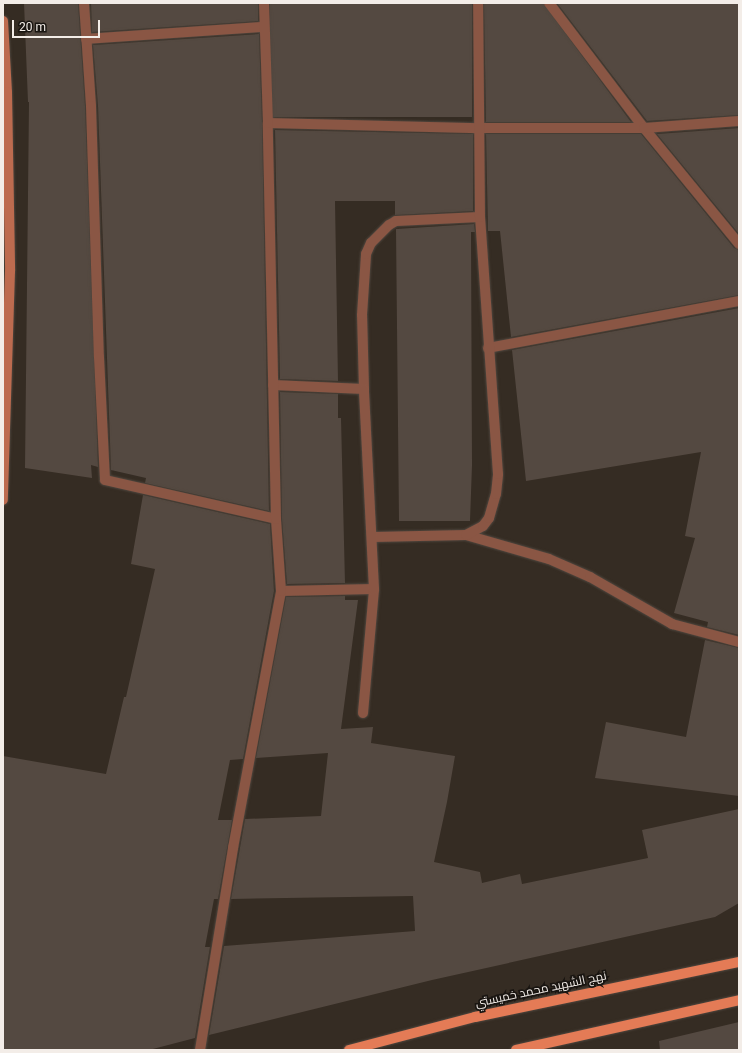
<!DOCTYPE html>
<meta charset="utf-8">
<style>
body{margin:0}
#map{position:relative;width:742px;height:1053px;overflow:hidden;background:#352c23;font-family:Roboto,Cairo,sans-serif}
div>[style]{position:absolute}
.building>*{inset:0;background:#544941;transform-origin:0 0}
.roads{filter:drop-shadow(0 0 1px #50473f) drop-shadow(0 0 1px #50473f)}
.minor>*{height:10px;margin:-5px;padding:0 5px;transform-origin:5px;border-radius:5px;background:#8a5644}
.secondary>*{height:10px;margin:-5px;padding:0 5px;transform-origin:5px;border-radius:5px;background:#bd6b4f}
.primary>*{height:10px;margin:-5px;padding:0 5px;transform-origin:5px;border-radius:5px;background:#e47b56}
span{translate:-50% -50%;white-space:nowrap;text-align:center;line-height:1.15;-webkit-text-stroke:3.5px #191511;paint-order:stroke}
.street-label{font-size:12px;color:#f3ede8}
.frame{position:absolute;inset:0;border:4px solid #f3ede8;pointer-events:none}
.scale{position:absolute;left:12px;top:20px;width:88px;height:18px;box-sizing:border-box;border:2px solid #f3ede8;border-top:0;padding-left:5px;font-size:12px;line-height:14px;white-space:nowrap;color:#f3ede8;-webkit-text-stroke:3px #191511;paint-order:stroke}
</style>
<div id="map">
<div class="building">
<i style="clip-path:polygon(24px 3px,78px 3px,85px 106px,98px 467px,91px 465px,92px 478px,25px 468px,29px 102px,28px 102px)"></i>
<i style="clip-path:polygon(91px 3px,258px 3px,258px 21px,92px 32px)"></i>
<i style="left:270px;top:3px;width:202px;height:114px"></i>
<i style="clip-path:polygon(484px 3px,543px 3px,631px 122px,486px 122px)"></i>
<i style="clip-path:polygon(557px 3px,739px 3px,739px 115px,647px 121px)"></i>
<i style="clip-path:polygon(259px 34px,262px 123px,269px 511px,145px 483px,146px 478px,111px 470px,98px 106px,93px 45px)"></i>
<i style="clip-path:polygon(739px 128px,739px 234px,657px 134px)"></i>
<i style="clip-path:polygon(275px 130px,473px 134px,473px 211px,395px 215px,395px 201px,335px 201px,338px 381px,280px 379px)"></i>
<i style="clip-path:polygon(486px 134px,641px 134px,734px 248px,739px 250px,739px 295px,511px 337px,500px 231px,488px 231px)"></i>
<i style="clip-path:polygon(474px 224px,475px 232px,471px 232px,472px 465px,470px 521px,399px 521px,396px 229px)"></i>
<i style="clip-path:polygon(739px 308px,739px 635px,707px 627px,708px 622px,674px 613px,695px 538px,685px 536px,701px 452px,526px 481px,512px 350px)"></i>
<i style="clip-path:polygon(280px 392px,338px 394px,338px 418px,341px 418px,345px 583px,287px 584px,282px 519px)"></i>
<i style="clip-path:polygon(143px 495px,270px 524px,274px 591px,243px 759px,230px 760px,218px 820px,232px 820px,218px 899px,214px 899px,205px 947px,210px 947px,195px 1038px,149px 1050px,3px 1050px,3px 756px,106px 774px,124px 697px,126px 697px,155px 569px,131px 564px)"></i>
<i style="clip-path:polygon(345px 596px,345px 600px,358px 600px,341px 729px,373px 727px,371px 743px,455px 756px,447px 802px,434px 862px,480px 872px,482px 883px,520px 874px,522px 884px,648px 858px,642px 830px,739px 809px,739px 903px,715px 917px,432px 980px,209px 1035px,224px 946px,415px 931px,413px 896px,231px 899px,245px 819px,321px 816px,328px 753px,256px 758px,286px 597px)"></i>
<i style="clip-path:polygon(705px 640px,739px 648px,739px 796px,595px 778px,606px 722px,686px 737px)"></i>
<i style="clip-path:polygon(739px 1022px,739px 1050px,660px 1050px,659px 1041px)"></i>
</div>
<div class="roads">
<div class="minor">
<i style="left:84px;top:3px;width:103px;rotate:86.1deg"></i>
<i style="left:91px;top:106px;width:251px;rotate:88.2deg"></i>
<i style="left:99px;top:357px;width:123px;rotate:87.2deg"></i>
<i style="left:105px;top:480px;width:175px;rotate:12.8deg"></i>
<i style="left:549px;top:3px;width:157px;rotate:52.8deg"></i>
<i style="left:644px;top:128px;width:150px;rotate:50.7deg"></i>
<i style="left:86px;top:39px;width:178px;rotate:-3.9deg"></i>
<i style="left:268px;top:123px;width:212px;rotate:1.4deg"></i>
<i style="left:480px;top:128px;width:164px"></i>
<i style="left:644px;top:128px;width:95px;rotate:-4.2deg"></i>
<i style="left:488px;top:348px;width:255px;rotate:-10.6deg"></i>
<i style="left:273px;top:385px;width:91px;rotate:2.5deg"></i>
<i style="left:364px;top:389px;width:74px;rotate:-91.5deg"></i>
<i style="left:362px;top:315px;width:61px;rotate:-86.2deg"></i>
<i style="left:366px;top:254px;width:12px;rotate:-66deg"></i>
<i style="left:371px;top:243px;width:25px;rotate:-45deg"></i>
<i style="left:389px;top:225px;width:8px;rotate:-30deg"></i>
<i style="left:396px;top:221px;width:84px;rotate:-2.7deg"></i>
<i style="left:466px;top:535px;width:86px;rotate:16.1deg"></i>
<i style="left:549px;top:559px;width:45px;rotate:23.7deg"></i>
<i style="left:590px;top:577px;width:95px;rotate:29.8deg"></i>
<i style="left:672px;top:624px;width:69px;rotate:15deg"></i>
<i style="left:373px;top:537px;width:93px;rotate:-1.2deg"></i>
<i style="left:466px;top:535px;width:19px;rotate:-28deg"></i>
<i style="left:483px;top:526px;width:10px;rotate:-53deg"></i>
<i style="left:489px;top:518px;width:25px;rotate:-74deg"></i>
<i style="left:496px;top:494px;width:20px;rotate:-84deg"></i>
<i style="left:498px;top:474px;width:258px;rotate:-94deg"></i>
<i style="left:480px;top:217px;width:214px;rotate:-90.5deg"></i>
<i style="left:281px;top:591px;width:93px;rotate:-1.2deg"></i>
<i style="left:363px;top:713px;width:124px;rotate:-84.9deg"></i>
<i style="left:374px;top:589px;width:200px;rotate:-92.9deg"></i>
<i style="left:200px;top:1050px;width:205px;rotate:-80.7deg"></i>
<i style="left:233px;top:848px;width:261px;rotate:-79.4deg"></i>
<i style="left:281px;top:591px;width:72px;rotate:-94deg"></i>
<i style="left:276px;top:519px;width:396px;rotate:-91.2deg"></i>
<i style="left:268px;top:123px;width:120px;rotate:-91.9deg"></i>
</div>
<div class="secondary">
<i style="left:3px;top:21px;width:71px;rotate:86.8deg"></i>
<i style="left:7px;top:92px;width:179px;rotate:89deg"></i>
<i style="left:10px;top:271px;width:229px;rotate:91.8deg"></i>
</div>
<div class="primary">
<i style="left:349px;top:1050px;width:130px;rotate:-14.7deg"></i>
<i style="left:475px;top:1017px;width:270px;rotate:-11.8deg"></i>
<i style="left:516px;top:1050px;width:229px;rotate:-12.6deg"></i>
</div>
</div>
<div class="street-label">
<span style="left:541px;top:990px;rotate:-12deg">نهج الشهيد محمد خميستي</span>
</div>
<div class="frame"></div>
<div class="scale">20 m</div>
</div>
